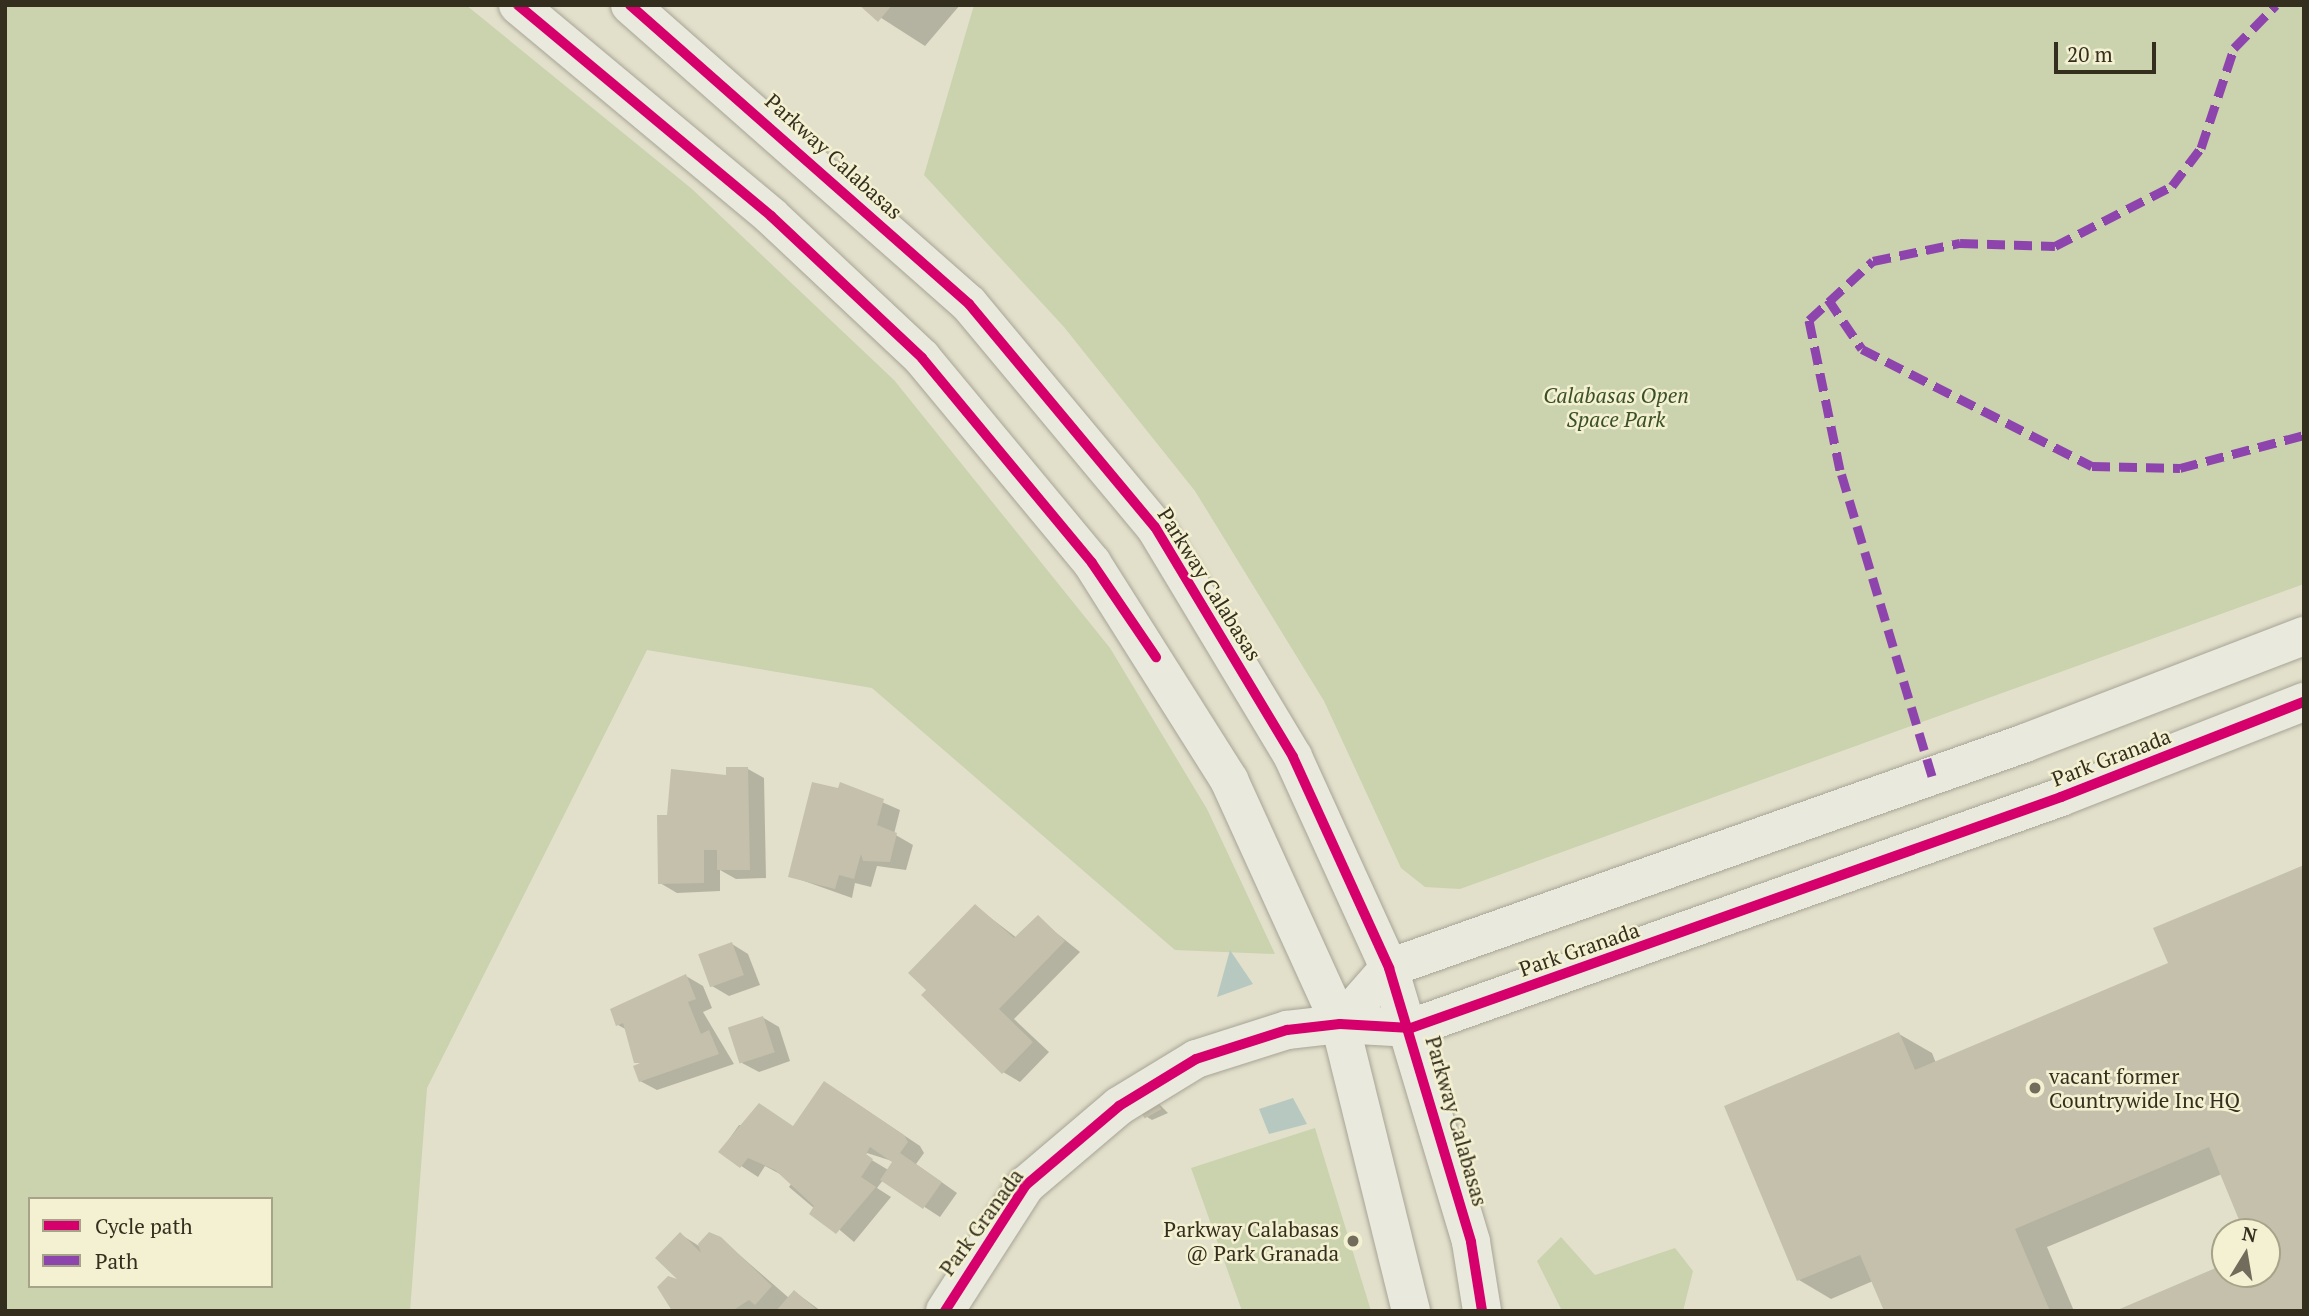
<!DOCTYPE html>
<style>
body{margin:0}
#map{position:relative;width:2309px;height:1316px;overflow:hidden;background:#e2e0cb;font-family:"PT Serif",serif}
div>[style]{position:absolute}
.green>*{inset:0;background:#cad3ae}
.water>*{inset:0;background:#b7c8c0}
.shadow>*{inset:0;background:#0003}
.building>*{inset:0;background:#c5c0ac;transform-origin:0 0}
.roads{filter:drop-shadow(0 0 2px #a7a495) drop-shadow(0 0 2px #a7a495)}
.minor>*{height:38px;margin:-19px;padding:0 19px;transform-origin:19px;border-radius:19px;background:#eae9dd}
.quiet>*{height:9px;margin-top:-4.5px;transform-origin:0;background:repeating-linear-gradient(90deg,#8e44ad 0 18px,transparent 0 27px)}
.cycleway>*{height:10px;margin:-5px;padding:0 5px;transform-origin:5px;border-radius:5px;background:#d6006c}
.dots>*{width:19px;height:19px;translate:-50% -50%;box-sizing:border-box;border:4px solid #f3f1d1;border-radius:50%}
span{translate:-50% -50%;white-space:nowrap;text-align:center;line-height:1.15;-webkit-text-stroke:5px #f3f1d1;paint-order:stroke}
.street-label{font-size:21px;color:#342e1e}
.park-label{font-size:21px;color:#3b5026;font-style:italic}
.poi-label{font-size:21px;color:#342e1e}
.left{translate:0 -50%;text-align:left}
.right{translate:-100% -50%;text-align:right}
.frame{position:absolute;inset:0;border:7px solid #342e1e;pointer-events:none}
.legend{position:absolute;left:28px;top:1197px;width:245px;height:91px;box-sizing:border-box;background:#f3f1d1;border:2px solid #a7a389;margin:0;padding:9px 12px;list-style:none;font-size:21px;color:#342e1e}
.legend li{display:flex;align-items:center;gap:14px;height:35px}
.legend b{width:35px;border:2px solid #a7a389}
.north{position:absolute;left:2211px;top:1218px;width:70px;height:70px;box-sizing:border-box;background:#f3f1d1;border:2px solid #a7a389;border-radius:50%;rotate:11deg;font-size:19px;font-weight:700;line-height:28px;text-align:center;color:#342e1e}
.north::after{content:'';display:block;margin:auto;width:24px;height:32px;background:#716c5b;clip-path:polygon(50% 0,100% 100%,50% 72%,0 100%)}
.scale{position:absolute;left:2054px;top:42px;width:102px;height:32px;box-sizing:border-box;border:4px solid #342e1e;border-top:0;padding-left:9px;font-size:21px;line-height:24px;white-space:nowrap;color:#342e1e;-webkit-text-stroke:5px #f3f1d1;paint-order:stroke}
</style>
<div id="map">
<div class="green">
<i style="clip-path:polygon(evenodd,5px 5px,466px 5px,692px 189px,894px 380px,1110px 648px,1207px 809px,1275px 954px,1175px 950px,872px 688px,647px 650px,427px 1088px,410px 1311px,5px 1311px,5px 5px,30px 1199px,271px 1199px,271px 1286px,30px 1286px,30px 1199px)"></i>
<i style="clip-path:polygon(974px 5px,2304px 5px,2304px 584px,1460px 889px,1425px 887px,1401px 868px,1324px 701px,1195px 491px,1064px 327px,924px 175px)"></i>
<i style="clip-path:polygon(1315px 1128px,1371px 1311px,1242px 1311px,1191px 1168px)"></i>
<i style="clip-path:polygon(1561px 1237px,1595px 1275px,1675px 1248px,1693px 1271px,1683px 1311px,1562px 1311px,1537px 1261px)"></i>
</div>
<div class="water">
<i style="clip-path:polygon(1230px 950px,1253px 984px,1217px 997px)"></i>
<i style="clip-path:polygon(1293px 1098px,1307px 1124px,1269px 1134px,1259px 1109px)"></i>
</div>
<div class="shadow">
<i style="clip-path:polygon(861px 5px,960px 5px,925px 46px)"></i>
<i style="clip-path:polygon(748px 769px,764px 778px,766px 878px,736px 879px,720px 870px,720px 891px,677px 893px,660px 883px,728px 777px)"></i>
<i style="clip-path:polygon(841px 784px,900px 810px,894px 834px,913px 845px,906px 870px,877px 866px,871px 887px,855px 883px,852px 898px,790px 876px)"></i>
<i style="clip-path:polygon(975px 906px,1017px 938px,1038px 918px,1080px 952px,1014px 1019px,1049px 1052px,1020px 1082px,1003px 1072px,928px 990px)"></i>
<i style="clip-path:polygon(732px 944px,748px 954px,760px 985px,729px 996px,712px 986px)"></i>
<i style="clip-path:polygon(2170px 964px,2304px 1311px,2119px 1311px,2225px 1266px,2225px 1274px,2267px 1274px,2267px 1232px,2246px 1232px,2222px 1174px,2047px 1247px,2074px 1311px,1886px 1311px,1873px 1281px,1831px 1299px,1799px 1280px,1899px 1034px,1932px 1053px,1936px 1063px)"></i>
<i style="clip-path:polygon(686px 976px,703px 986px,712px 1008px,703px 1012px,734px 1064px,657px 1090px,640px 1081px,641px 1065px,627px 1030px,618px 1025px)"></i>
<i style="clip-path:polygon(762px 1017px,779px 1027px,790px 1061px,759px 1072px,742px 1063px)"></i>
<i style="clip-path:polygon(evenodd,841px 1093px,920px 1146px,924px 1153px,916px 1164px,957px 1193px,940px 1217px,883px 1180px,877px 1188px,891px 1197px,854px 1242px,789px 1187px,793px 1181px,765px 1166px,758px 1177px,720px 1152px,739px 1125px,799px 1132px,841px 1093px,867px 1153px,895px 1162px,890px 1171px,865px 1156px,867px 1153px)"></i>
<i style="clip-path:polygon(1155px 1100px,1168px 1113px,1152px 1120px,1144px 1115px)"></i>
<i style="clip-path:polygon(680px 1234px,699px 1246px,710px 1234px,720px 1238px,789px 1298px,795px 1292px,821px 1311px,675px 1311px,659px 1288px,685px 1284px)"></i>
</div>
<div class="building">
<i style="clip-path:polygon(859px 5px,892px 5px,878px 22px)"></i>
<i style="clip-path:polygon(726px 767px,748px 767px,750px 870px,717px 870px,717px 850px,704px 850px,704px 883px,658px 884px,657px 815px,667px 815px,671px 769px,726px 775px)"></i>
<i style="clip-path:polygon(812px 782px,838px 788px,840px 782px,884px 799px,877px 825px,897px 833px,890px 862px,863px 861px,861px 854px,854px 879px,839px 875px,835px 889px,788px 877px)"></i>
<i style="clip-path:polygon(2304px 865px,2304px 1311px,2115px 1311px,2225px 1264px,2225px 1274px,2267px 1274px,2267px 1232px,2244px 1232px,2209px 1147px,2015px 1229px,2050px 1311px,1884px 1311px,1860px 1255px,1797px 1281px,1724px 1106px,1899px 1032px,1915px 1070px,2168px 963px,2153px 928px)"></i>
<i style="clip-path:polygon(975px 904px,1014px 938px,1038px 915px,1065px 941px,999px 1009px,1033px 1042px,1002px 1074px,921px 995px,926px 990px,908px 973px)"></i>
<i style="left:732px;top:942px;width:35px;height:36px;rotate:70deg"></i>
<i style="clip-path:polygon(686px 974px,696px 999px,688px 1002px,701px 1034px,709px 1030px,719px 1054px,639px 1082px,633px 1066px,640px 1063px,634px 1063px,623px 1023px,616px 1026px,610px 1009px)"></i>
<i style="left:763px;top:1016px;width:38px;height:37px;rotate:72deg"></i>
<i style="clip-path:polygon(824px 1081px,904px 1135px,908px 1142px,900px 1153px,942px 1182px,923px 1209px,880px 1180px,892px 1162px,870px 1147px,866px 1154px,873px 1159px,861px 1177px,876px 1187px,836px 1234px,809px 1214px,814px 1206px,775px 1170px,748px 1158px,740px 1168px,718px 1152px,759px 1103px,793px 1126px)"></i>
<i style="left:1155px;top:1098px;width:13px;height:19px;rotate:61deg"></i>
<i style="clip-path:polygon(680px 1232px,701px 1253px,698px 1244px,709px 1232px,721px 1237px,772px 1286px,755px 1305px,749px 1300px,732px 1311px,672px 1311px,657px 1287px,668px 1276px,677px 1279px,655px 1258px)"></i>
<i style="clip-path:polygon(794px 1290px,818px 1311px,776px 1311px)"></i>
</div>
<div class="roads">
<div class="minor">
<i style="left:518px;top:5px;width:329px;rotate:39.8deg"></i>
<i style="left:771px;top:216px;width:207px;rotate:43.2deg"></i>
<i style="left:922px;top:358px;width:266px;rotate:50.3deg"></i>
<i style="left:1092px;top:563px;width:257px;rotate:57.7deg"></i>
<i style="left:1229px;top:780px;width:268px;rotate:65.5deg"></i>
<i style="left:1340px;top:1024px;width:296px;rotate:76.1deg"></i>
<i style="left:630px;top:5px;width:452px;rotate:41.4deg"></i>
<i style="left:969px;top:304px;width:290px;rotate:50.2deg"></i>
<i style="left:1155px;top:527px;width:268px;rotate:59deg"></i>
<i style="left:1293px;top:757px;width:232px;rotate:65.5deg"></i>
<i style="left:1389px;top:968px;width:286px;rotate:73.3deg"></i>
<i style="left:1471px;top:1242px;width:70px;rotate:80.9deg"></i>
<i style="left:1340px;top:1024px;width:74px;rotate:-48.8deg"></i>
<i style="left:1389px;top:968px;width:675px;rotate:-19.48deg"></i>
<i style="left:2025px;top:743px;width:299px;rotate:-21deg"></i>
<i style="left:945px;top:1311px;width:150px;rotate:-57.3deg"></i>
<i style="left:1026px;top:1185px;width:122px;rotate:-40.3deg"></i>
<i style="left:1119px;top:1106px;width:90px;rotate:-31.4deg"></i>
<i style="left:1196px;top:1059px;width:96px;rotate:-17.7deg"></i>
<i style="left:1287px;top:1030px;width:53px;rotate:-6.5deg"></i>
<i style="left:1340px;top:1024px;width:71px;rotate:3.2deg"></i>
<i style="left:1411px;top:1028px;width:690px;rotate:-19.56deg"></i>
<i style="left:2061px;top:797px;width:261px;rotate:-21.4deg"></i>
</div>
</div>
<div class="quiet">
<i style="left:1828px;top:299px;width:60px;rotate:55.8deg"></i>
<i style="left:1862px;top:349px;width:258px;rotate:27deg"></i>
<i style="left:2092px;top:466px;width:88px;rotate:1.3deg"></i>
<i style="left:2180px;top:468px;width:128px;rotate:-14.9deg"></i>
<i style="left:1932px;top:776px;width:320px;rotate:-106.7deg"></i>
<i style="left:1840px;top:470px;width:153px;rotate:-101.7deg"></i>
<i style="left:1809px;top:320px;width:87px;rotate:-42.7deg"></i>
<i style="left:1873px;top:261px;width:89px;rotate:-11.7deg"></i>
<i style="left:1960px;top:243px;width:95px;rotate:1.8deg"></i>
<i style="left:2055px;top:246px;width:131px;rotate:-27.1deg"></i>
<i style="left:2172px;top:186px;width:48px;rotate:-52.7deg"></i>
<i style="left:2201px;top:148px;width:105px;rotate:-71.7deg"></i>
<i style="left:2234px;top:48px;width:60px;rotate:-45.7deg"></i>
</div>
<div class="cycleway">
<i style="left:518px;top:5px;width:329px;rotate:39.8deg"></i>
<i style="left:771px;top:216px;width:207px;rotate:43.2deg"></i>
<i style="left:922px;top:358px;width:266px;rotate:50.3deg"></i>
<i style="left:1092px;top:563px;width:114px;rotate:55.8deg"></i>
<i style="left:630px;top:5px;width:452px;rotate:41.4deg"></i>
<i style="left:969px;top:304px;width:290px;rotate:50.2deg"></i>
<i style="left:1155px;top:527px;width:268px;rotate:59deg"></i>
<i style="left:1293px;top:757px;width:232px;rotate:65.5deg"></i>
<i style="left:1389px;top:968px;width:286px;rotate:73.3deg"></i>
<i style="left:1471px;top:1242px;width:70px;rotate:80.9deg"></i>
<i style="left:945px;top:1311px;width:150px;rotate:-57.3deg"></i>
<i style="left:1026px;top:1185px;width:122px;rotate:-40.3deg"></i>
<i style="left:1119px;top:1106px;width:90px;rotate:-31.4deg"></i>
<i style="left:1196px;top:1059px;width:96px;rotate:-17.7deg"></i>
<i style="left:1287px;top:1030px;width:53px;rotate:-6.5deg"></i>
<i style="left:1340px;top:1024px;width:71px;rotate:3.2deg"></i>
<i style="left:1411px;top:1028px;width:690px;rotate:-19.56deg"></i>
<i style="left:2061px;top:797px;width:261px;rotate:-21.4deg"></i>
</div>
<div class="dots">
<i style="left:2035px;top:1088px;background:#716c5b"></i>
<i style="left:1353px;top:1241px;background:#716c5b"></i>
</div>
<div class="street-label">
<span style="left:834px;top:156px;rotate:42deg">Parkway Calabasas</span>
<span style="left:1210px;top:584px;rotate:58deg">Parkway Calabasas</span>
<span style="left:2111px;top:757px;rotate:-21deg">Park Granada</span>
<span style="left:1579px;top:949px;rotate:-19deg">Park Granada</span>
<span style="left:1457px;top:1121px;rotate:74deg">Parkway Calabasas</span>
<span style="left:981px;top:1222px;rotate:-54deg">Park Granada</span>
</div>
<div class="park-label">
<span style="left:1616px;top:407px">Calabasas Open<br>Space Park</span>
</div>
<div class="poi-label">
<span class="left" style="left:2049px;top:1088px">vacant former<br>Countrywide Inc HQ</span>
<span class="right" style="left:1339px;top:1241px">Parkway Calabasas<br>@ Park Granada</span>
</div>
<div class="frame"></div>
<ul class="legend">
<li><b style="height:9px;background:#d6006c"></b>Cycle path</li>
<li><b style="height:9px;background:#8e44ad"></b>Path</li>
</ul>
<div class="north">N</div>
<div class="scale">20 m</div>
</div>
